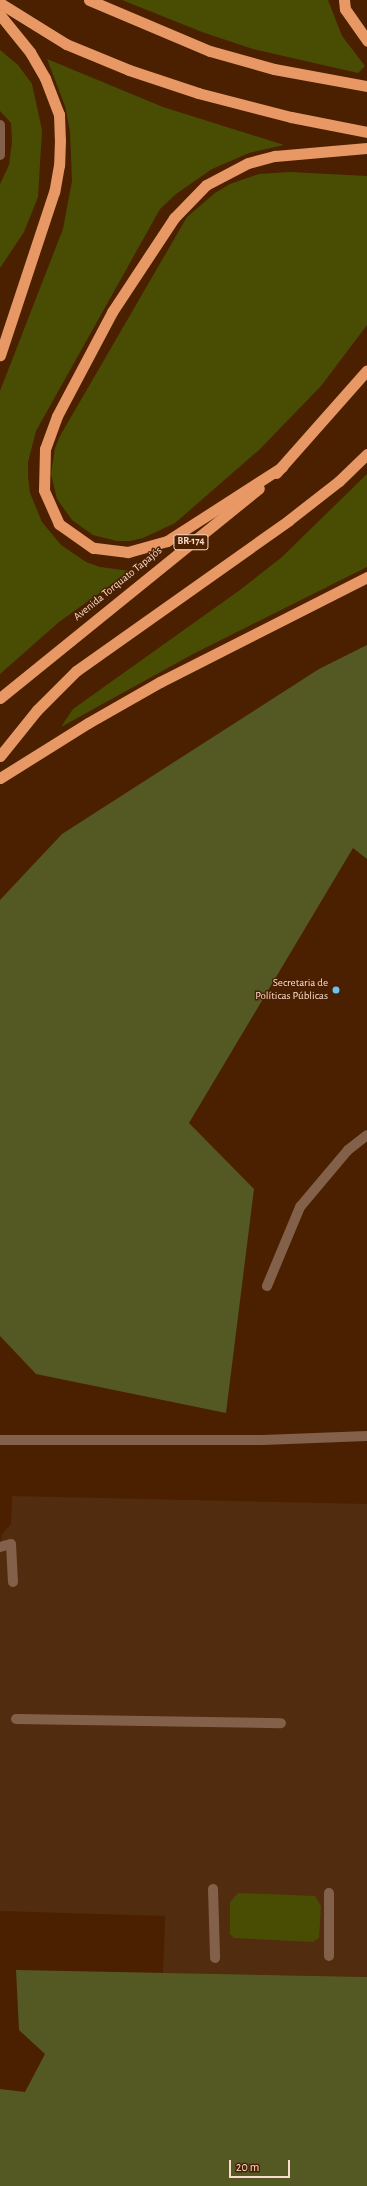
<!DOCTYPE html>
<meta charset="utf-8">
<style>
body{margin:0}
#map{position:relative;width:367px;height:2186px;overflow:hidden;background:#4b2000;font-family:"Alegreya Sans",sans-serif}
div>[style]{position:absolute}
.built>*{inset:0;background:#522c0e}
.green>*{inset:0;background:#494d04}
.forest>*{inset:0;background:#545822}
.service>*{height:10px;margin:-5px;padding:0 5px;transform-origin:5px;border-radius:5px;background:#836049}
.trunk>*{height:11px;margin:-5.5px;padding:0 5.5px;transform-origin:5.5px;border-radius:5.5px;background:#e89864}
.dots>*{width:11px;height:11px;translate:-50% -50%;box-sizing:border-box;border:2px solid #4b2000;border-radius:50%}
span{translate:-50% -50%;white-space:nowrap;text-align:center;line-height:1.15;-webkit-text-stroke:3px #4b2000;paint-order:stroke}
.shield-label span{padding:1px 3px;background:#4b2000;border:1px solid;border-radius:3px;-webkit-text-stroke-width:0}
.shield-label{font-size:10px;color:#f9dccb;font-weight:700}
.street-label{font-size:11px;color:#f9dccb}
.poi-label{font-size:11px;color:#f9dccb}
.right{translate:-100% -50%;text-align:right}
.scale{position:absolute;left:229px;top:2160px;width:61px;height:18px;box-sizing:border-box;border:2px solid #f9dccb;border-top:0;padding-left:5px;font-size:12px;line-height:14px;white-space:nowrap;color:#f9dccb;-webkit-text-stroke:3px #4b2000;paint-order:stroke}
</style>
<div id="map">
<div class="built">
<i style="clip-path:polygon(12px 1496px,367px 1504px,367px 1977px,163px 1973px,165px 1916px,0 1911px,0 1547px,2px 1534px,11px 1524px)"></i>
</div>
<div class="green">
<i style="clip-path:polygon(122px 0,328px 0,342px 36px,365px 66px,358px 73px,253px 49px,202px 32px)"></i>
<i style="clip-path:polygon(0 50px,18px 65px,32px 84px,42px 130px,38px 197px,24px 232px,0 268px,0 184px,9px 165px,12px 142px,11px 123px,0 111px)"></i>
<i style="clip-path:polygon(47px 59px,163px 107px,284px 145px,249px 153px,212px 169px,176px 194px,160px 209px,36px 431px,28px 462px,28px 477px,30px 493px,42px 522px,61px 545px,86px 562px,100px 567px,130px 571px,59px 622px,0 674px,0 391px,63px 229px,72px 181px,70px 131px,65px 106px)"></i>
<i style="clip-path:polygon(290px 172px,367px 176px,367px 325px,321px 386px,259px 450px,175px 523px,143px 538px,130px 541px,117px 541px,93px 535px,72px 520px,57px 499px,51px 474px,55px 448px,60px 436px,187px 217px,215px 193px,230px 184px,259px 174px)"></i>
<i style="clip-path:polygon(367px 474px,367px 567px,193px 654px,61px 727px,73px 709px,240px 590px,282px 557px)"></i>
<i style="clip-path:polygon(238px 1893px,315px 1896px,321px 1906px,319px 1938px,313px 1942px,234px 1938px,230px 1934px,230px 1902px)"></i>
</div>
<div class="forest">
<i style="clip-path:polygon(367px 645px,367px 859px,353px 848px,189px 1123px,254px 1189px,226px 1413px,36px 1374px,0 1336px,0 900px,62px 834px,319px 669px)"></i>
<i style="clip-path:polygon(16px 1970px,367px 1977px,367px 2186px,0 2186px,0 2089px,25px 2092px,45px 2054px,19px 2030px)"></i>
</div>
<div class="service">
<i style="left:0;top:125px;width:30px;rotate:90deg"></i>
<i style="left:267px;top:1286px;width:86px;rotate:-67.3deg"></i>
<i style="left:300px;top:1207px;width:75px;rotate:-49.9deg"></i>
<i style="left:348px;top:1150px;width:24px;rotate:-38deg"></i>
<i style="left:0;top:1440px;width:263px"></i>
<i style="left:263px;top:1440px;width:104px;rotate:-2.2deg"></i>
<i style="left:0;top:1547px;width:11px;rotate:-15deg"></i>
<i style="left:11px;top:1544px;width:38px;rotate:87deg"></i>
<i style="left:16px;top:1719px;width:265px;rotate:0.9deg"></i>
<i style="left:213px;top:1889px;width:69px;rotate:88.3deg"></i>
<i style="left:329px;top:1893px;width:63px;rotate:90deg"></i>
</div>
<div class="trunk">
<i style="left:89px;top:0;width:131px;rotate:22.9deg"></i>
<i style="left:210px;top:51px;width:66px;rotate:15.7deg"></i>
<i style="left:274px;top:69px;width:95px;rotate:10.4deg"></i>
<i style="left:344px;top:0;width:9px;rotate:84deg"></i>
<i style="left:345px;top:9px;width:39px;rotate:55deg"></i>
<i style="left:0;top:3px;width:78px;rotate:31.8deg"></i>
<i style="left:66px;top:44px;width:68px;rotate:22.4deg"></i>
<i style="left:129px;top:70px;width:73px;rotate:18.4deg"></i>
<i style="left:198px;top:93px;width:96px;rotate:14.5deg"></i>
<i style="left:291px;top:117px;width:77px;rotate:11.2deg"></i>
<i style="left:0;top:15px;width:48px;rotate:51deg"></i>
<i style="left:30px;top:52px;width:30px;rotate:60deg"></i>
<i style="left:45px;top:78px;width:39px;rotate:69deg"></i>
<i style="left:59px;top:114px;width:26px;rotate:88deg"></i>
<i style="left:60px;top:140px;width:25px;rotate:92deg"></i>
<i style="left:59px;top:165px;width:27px;rotate:100deg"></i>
<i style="left:54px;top:192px;width:172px;rotate:108.3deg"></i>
<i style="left:282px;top:467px;width:137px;rotate:147.2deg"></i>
<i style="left:167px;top:541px;width:41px;rotate:164.2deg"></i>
<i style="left:128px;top:552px;width:35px;rotate:-173deg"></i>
<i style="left:93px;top:548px;width:42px;rotate:-144.8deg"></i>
<i style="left:59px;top:524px;width:37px;rotate:-114deg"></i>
<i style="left:44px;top:490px;width:41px;rotate:-88.6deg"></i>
<i style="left:45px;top:449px;width:35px;rotate:-70deg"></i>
<i style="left:57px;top:416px;width:118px;rotate:-62.1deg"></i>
<i style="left:112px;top:312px;width:113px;rotate:-56.6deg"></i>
<i style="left:174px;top:218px;width:46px;rotate:-45.9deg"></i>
<i style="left:206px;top:185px;width:47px;rotate:-27.6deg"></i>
<i style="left:248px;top:163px;width:28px;rotate:-15deg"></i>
<i style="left:275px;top:156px;width:92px;rotate:-5deg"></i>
<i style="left:276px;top:473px;width:137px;rotate:-48.5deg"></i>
<i style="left:0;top:698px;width:333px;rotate:-39deg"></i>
<i style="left:0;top:756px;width:59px;rotate:-51.2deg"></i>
<i style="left:37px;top:710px;width:55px;rotate:-45deg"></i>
<i style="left:76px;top:671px;width:261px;rotate:-35.3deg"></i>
<i style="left:289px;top:520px;width:63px;rotate:-38deg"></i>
<i style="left:339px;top:481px;width:39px;rotate:-44deg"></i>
<i style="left:0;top:778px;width:104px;rotate:-32deg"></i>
<i style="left:88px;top:723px;width:83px;rotate:-29.7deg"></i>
<i style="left:160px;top:682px;width:232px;rotate:-26.9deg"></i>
</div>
<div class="dots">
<i style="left:336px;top:990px;background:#6ac3f1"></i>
</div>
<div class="shield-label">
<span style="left:191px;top:542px">BR-174</span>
</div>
<div class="street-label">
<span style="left:118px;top:584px;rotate:-39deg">Avenida Torquato Tapajós</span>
</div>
<div class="poi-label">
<span class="right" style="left:328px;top:990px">Secretaria de<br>Políticas Públicas</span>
</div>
<div class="scale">20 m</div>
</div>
